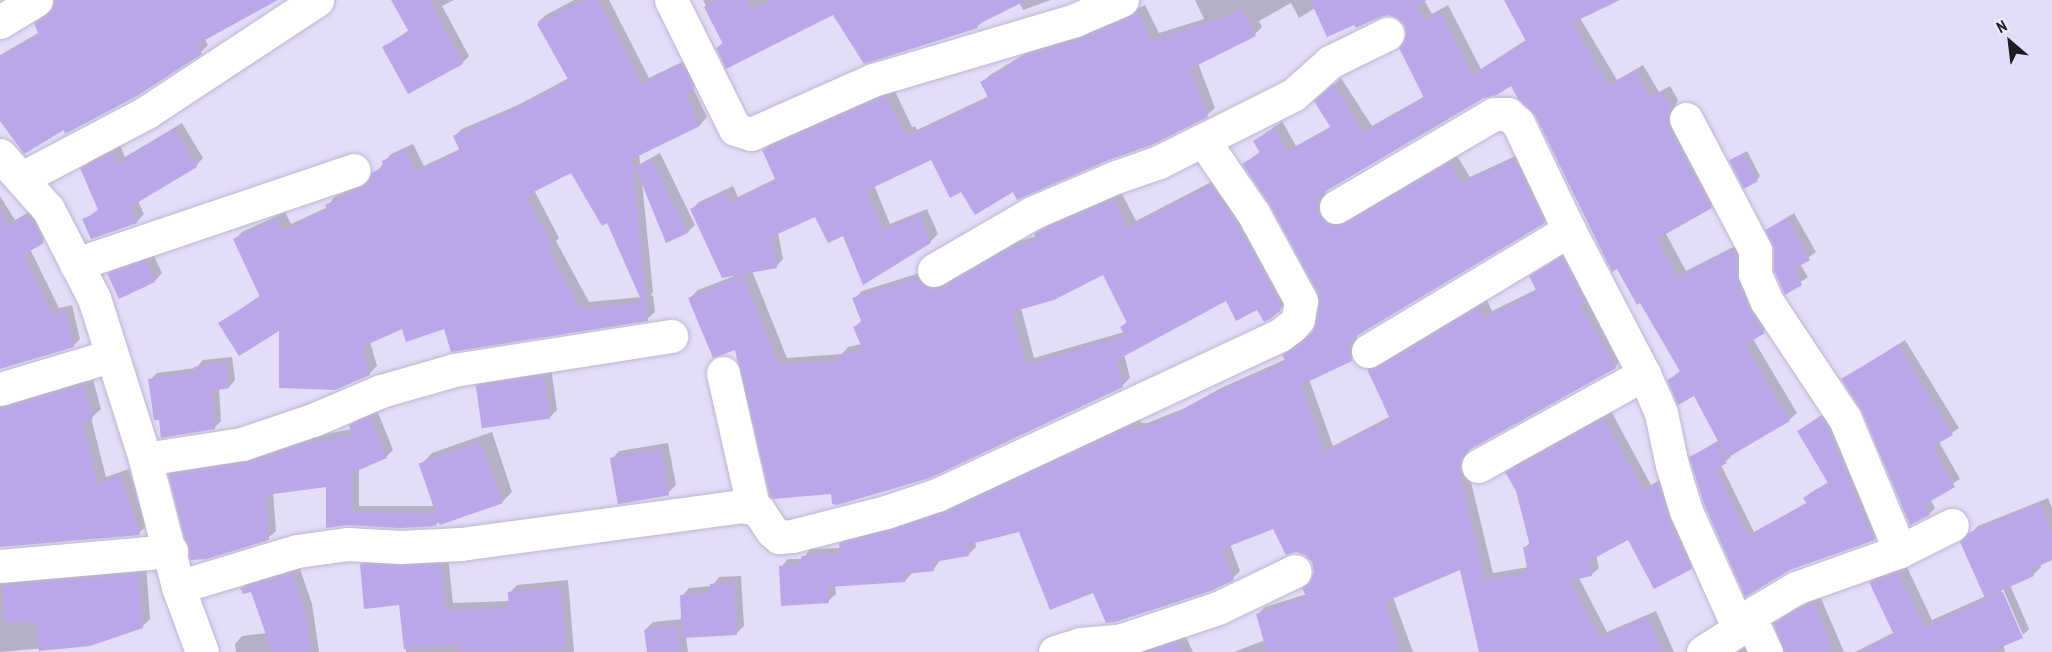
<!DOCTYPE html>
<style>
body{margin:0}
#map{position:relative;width:2052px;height:652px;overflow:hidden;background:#e4ddf8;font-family:"PT Sans Narrow",sans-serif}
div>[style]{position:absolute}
.shadow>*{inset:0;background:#0003}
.building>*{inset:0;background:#bba6e9;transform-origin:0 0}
.roads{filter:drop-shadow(0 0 2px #bdb6d1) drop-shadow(0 0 2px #bdb6d1)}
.minor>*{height:33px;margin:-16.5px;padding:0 16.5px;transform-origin:16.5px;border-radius:16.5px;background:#fff}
span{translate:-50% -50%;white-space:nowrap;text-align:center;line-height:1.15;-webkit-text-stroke:4.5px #f0ecfd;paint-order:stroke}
.north{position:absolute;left:1980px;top:12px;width:60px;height:60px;-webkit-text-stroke:4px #f0ecfd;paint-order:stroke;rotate:332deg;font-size:16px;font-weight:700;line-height:24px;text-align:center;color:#1f1c26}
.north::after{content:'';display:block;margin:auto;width:21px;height:27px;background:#1f1c26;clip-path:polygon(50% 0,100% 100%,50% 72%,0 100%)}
</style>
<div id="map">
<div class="shadow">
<i style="clip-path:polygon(54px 0,262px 0,205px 39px,208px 45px,201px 52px,24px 152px,0 118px,0 55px,40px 32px,54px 8px)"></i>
<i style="clip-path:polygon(393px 0,454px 0,442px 6px,469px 56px,462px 63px,384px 47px,409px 30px)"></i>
<i style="clip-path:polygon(evenodd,574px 0,609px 0,649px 78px,690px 58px,701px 80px,693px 88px,707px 117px,700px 125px,639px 153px,640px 164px,660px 153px,695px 225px,688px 232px,642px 182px,653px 292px,650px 296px,653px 295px,655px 312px,647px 319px,403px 327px,370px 342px,377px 366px,369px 374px,281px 328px,220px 323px,261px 295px,235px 240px,242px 232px,285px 212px,291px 224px,328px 207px,334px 197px,370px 180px,391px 154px,413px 144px,424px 166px,460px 149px,454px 136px,462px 129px,518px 105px,569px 78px,538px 22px,546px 15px,574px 0,571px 171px,607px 221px,641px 297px,589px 302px,556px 241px,559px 238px,534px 190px,571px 171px)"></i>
<i style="clip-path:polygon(703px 0,1051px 0,1023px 10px,1019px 2px,984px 20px,978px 26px,864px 62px,833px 13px,717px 48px,724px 41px)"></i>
<i style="clip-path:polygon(evenodd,1195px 0,1424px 0,1432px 14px,1448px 5px,1481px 69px,1526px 40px,1505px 0,1590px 0,1580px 18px,1617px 80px,1643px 65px,1659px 92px,1670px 86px,1678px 100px,1674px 109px,1718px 199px,1711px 206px,1665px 232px,1686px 271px,1741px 243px,1772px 324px,1753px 339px,1797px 413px,1789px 420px,1730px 455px,1731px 457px,1721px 465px,1754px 532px,1808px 502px,1805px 498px,1810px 493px,1829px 482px,1799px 431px,1826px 412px,1879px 534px,1874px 539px,1789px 569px,1746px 594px,1691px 457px,1719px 440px,1695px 394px,1669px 380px,1681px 370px,1536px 114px,1511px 84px,1484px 96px,1327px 189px,1324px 199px,1345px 219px,1355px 216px,1457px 156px,1470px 177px,1522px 153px,1551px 214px,1544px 222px,1358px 333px,1356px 344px,1359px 352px,1351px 359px,1309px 379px,1333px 446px,1391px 416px,1368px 370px,1376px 362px,1387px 360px,1487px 300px,1492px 311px,1537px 289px,1531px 276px,1569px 250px,1622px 359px,1615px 367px,1469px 448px,1467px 466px,1493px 573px,1529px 567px,1525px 548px,1530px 542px,1517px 491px,1507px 473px,1515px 465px,1611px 411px,1651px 485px,1665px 477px,1698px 560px,1691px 568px,1629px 538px,1596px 555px,1599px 568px,1591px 575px,1579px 578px,1607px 632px,1656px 611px,1674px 652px,1481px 652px,1461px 568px,1393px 597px,1413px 652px,1234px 652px,1265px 640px,1257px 615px,1265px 607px,1307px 594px,1315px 572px,1313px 562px,1274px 527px,1230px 544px,1240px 571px,1233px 578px,1094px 591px,1020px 530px,975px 541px,976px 547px,968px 555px,941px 559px,933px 570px,912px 573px,905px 581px,835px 585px,836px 594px,828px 601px,781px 567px,788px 559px,803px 559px,810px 549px,841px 548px,841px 544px,849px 536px,1140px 418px,1141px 423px,1147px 423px,1185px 408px,1221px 388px,1286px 359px,1284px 355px,1291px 348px,1314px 331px,1321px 304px,1319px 292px,1271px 203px,1244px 164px,1261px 151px,1255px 141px,1282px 121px,1296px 146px,1332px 126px,1324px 94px,1341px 78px,1372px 126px,1425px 96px,1405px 26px,1399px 18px,1389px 14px,1356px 27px,1355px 23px,1315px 8px,1299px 18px,1291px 3px,1259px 21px,1262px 27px,1255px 34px,1198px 63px,1215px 108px,1207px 115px,1013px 190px,961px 190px,932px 158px,874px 185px,890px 224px,927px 209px,938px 234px,930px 242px,844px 234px,816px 215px,778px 232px,783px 259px,776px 267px,752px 271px,787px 358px,842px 354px,848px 347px,862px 344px,855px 327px,862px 320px,854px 299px,862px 291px,926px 271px,943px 282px,952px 279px,1016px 242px,1037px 236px,1050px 222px,1121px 192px,1136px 221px,1219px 178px,1288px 301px,1279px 310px,1257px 308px,1227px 299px,1124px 354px,1130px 378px,1122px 386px,833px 492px,736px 348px,690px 298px,698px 290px,734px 276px,691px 210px,699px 202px,733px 186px,738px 197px,777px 178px,764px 150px,771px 143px,894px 89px,912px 127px,915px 126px,917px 130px,989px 96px,982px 82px,990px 75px,1036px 47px,1091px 30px,1145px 5px,1159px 33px,1204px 19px,1195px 0,1104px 273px,1128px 321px,1121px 327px,1124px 332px,1034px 358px,1021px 308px,1104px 273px)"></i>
<i style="clip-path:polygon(182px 123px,203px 158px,196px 166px,138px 201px,144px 214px,137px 222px,92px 237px,84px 220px,99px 209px,82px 169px,90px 161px,120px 145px,125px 157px)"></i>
<i style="clip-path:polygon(1747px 151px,1760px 176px,1757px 180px,1731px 161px)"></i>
<i style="clip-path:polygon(0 196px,15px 220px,36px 208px,51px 234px,30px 249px,59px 308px,72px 305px,80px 339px,73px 346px,0 322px)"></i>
<i style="clip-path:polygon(1794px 213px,1816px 252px,1800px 264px,1808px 277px,1786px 292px,1775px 249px,1767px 230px)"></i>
<i style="clip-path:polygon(153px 254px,162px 273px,155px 281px,120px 297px,109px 274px,116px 266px)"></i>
<i style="clip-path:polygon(1905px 340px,1959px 428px,1939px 442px,1960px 479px,1930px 499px,1935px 508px,1929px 514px,1843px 379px)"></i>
<i style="clip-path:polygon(232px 357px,235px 380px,229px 387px,219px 388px,221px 421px,214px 428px,161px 418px,150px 380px,157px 373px,196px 368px,203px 360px)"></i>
<i style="clip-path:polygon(551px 368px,557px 410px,549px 418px,478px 386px,485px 378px)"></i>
<i style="clip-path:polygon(93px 380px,101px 409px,91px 418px,106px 477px,129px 469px,147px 526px,139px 533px,0 546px,0 397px)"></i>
<i style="clip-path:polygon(377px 410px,393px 450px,386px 457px,359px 468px,359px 506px,435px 506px,421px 464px,432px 453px,492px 432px,512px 492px,501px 503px,440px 521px,436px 525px,348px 524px,328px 485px,273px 492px,276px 531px,268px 538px,170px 475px,177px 468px,253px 456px,286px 447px,310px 437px,352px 429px,351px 425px,358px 418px)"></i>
<i style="clip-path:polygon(668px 443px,676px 485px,668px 493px,612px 459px,619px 451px)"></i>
<i style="clip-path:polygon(2048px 498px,2052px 508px,2052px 559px,2040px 564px,2041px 567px,2034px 574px,2010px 585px,2029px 629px,2023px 635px,2001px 584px,1999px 586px,2020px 635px,2023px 635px,2003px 644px,2005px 652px,1855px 652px,1895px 632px,1871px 582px,1878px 575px,1906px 565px,1932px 620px,1986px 596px,1962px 542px,1978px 526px)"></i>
<i style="clip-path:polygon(369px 557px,448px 557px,453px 603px,510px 601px,510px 592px,517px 585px,568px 580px,574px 652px,406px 652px,401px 603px,361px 564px)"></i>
<i style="clip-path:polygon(146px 565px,150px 619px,142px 627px,89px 644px,0 652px,0 575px)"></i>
<i style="clip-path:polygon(299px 566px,312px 604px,319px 652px,236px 652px,235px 644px,242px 636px,267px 633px,252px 590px,242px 588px,250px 581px)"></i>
<i style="clip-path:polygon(741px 576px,744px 626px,736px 634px,686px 637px,688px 652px,648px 652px,645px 630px,653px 622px,683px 619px,682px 596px,689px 588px,712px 586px,719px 577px)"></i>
<i style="clip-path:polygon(1820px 596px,1844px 652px,1786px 652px,1775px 624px,1783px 616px)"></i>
<i style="clip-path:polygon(1185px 635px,1193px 652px,1133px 652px)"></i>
<i style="clip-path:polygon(1753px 644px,1758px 652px,1737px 652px)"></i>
</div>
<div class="building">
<i style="clip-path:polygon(55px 0,278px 0,196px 45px,202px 54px,137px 96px,65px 134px,64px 130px,24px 154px,0 121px,0 57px,39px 35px,34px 23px,52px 9px)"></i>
<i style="clip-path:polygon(391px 0,429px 0,463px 64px,408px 94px,382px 47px,409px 32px)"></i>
<i style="clip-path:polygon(evenodd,584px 0,598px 0,642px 84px,682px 64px,694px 89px,685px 94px,700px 126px,632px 159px,646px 301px,642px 302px,646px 302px,648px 321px,451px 352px,444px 329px,406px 342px,402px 329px,362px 347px,370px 375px,335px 390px,279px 388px,279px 331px,239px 356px,218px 323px,260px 297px,233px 239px,277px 218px,283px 231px,327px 210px,325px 205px,360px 188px,367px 182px,371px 173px,384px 167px,382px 161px,405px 150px,416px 172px,460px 151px,453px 136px,509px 112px,569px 81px,537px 24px,584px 0,571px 173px,602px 226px,607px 223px,642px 302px,581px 309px,548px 249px,553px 246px,526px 196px,571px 173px)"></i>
<i style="clip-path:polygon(718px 0,748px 0,753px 10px,773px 0,1027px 0,977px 25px,978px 28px,864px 64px,833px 15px,726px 69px,716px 48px,723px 44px,704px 7px)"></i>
<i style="clip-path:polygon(1310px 0,1427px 0,1415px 6px,1424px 20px,1440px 12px,1473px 75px,1526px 41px,1504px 0,1620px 0,1572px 23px,1609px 86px,1635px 71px,1651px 98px,1662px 92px,1671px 108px,1667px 118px,1669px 128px,1712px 208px,1657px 239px,1678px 277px,1733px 249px,1736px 255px,1738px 281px,1749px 308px,1765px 333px,1745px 345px,1790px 421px,1727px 458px,1694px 396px,1678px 405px,1667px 380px,1681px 373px,1640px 303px,1637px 305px,1617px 269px,1612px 272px,1535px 115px,1518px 99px,1511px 86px,1497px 95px,1484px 98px,1326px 191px,1319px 198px,1317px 208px,1320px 216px,1326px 223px,1337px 226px,1346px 223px,1449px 162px,1462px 184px,1514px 159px,1545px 223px,1358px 335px,1351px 342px,1349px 352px,1352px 361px,1301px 385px,1325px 452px,1390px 419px,1367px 369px,1378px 367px,1479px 306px,1484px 318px,1537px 292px,1529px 276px,1562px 256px,1579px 289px,1584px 303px,1580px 305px,1616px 368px,1469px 450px,1462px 456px,1460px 474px,1485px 580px,1528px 573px,1523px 547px,1530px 546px,1516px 491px,1505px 472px,1604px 418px,1644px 491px,1658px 483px,1669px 519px,1692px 569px,1654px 589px,1628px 540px,1589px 561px,1592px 576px,1569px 581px,1600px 638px,1648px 617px,1663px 652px,1479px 652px,1460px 570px,1385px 602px,1401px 652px,1267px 652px,1256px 614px,1307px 598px,1302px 588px,1310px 582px,1314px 572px,1312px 562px,1305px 555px,1296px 552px,1286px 555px,1273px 529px,1222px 549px,1234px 580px,1211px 591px,1115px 622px,1106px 623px,1093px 593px,1050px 610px,1019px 532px,967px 545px,969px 556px,933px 562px,934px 571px,905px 574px,905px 582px,828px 587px,829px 603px,781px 606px,779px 566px,802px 565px,801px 556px,840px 554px,839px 543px,945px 512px,1133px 424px,1134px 430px,1138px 430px,1182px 413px,1181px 410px,1212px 395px,1286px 362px,1282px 355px,1303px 341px,1313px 331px,1319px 303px,1317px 292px,1269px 204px,1242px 164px,1260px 153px,1253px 141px,1274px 128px,1288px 152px,1331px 128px,1314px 101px,1333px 84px,1364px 133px,1424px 98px,1399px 48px,1406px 35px,1404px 25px,1398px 19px,1389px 15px,1379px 17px,1356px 28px,1354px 25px,1327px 37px)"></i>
<i style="clip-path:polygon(1240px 8px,1256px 36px,1190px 69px,1208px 117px,1152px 145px,1109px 160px,1017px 200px,1013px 192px,975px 215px,961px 192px,950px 198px,931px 160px,866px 191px,883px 230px,920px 215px,931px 243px,863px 285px,843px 236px,828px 243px,815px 217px,771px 237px,777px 268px,722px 278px,690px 209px,726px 192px,730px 203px,776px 181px,762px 150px,879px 98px,886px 96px,904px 134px,907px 132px,909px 136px,989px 99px,980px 82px,1012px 65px,1011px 63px,1027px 54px,1082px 37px,1129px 17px,1137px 11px,1152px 40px,1224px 17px)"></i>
<i style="clip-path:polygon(174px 129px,197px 167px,130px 207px,137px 223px,91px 239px,82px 219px,99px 212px,80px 168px,112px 152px,117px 164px)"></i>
<i style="left:1743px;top:153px;width:32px;height:16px;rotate:62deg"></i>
<i style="clip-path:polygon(652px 160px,688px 233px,666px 243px,635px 167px)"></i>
<i style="clip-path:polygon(evenodd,1211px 185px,1237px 223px,1281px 304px,1280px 311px,1270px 319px,1264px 322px,1257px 310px,1236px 321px,1226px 301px,1117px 360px,1123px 387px,930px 478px,837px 505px,832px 504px,831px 494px,773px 499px,770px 497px,735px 350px,713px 358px,688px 298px,743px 275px,779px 365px,840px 361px,839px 355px,863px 350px,853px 327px,862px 323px,852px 298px,917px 278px,925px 286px,935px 289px,943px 286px,1006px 250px,1037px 240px,1034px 234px,1040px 230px,1113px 199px,1128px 228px,1211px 185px,1103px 275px,1127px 323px,1120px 327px,1125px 336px,1026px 365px,1012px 312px,1054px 300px,1103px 275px)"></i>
<i style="clip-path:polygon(0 208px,8px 225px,28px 215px,42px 238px,44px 243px,23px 255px,52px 314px,65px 311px,74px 347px,0 369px)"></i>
<i style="clip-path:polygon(1787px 218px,1810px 260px,1794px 269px,1802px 285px,1785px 295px,1774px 270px,1774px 249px,1765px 230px)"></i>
<i style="clip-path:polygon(145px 260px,155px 282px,119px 299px,107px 273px)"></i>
<i style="clip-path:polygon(1898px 345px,1953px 435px,1932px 447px,1955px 487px,1924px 505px,1930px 515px,1910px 525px,1862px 412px,1841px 379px)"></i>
<i style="clip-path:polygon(226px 363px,229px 388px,212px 391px,215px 429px,161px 438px,159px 420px,154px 420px,148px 379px,195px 373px,194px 367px)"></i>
<i style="left:544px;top:375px;width:44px;height:69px;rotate:82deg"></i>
<i style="clip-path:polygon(85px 387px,93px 419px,83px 422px,98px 484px,121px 476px,140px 535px,0 547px,0 407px,59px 391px)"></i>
<i style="clip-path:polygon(369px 416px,387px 458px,352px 473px,352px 512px,435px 513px,436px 526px,400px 528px,348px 525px,326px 528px,326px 487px,266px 495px,269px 540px,207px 559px,190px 560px,168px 474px,245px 462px,282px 453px,281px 451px,301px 444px,333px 439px,333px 436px,353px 436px,349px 425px)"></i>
<i style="clip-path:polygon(1821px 416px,1828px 428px,1875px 540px,1790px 570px,1745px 597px,1704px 504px,1689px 457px,1716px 443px,1727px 463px,1716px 469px,1748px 536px,1807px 504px,1803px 498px,1828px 483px,1797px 431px)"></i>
<i style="left:481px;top:442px;width:65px;height:66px;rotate:71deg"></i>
<i style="left:661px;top:449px;width:47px;height:52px;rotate:80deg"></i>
<i style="clip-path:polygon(2040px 504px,2052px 532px,2052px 560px,2032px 569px,2034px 576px,1985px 598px,1960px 542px,1968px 533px)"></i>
<i style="clip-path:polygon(360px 564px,441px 564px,446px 610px,509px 608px,508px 592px,561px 587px,566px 649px,459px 652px,459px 644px,404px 649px,399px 605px,364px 609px)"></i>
<i style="clip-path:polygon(292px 572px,305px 612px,311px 652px,272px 652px,251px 592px,243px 594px,240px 588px)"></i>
<i style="clip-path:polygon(1898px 572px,1925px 627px,2003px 592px,2023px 638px,1990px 652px,1860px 652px,1894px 635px,1869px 582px)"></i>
<i style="clip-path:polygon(138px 573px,143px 628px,90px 646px,39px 651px,36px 622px,4px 623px,3px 585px)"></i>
<i style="clip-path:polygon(734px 583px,737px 635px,682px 638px,680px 595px,710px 593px,710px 584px)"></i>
<i style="clip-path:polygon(1813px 602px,1833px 652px,1784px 652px,1773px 623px)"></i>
<i style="clip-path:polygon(676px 625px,680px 652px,647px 652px,644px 630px)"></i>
<i style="clip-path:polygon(1178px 641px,1183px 652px,1145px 652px)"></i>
</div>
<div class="roads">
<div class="minor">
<i style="left:671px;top:0;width:144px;rotate:63.6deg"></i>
<i style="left:735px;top:129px;width:17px;rotate:17deg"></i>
<i style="left:751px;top:134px;width:133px;rotate:-23.9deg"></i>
<i style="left:873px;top:80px;width:211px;rotate:-16.5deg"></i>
<i style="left:1075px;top:20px;width:51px;rotate:-23.1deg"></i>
<i style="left:0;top:22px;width:42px;rotate:-31.4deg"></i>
<i style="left:1686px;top:119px;width:148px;rotate:62.2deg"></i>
<i style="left:1755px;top:250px;width:24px;rotate:90deg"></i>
<i style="left:1755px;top:274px;width:28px;rotate:67deg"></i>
<i style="left:1766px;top:300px;width:143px;rotate:56.4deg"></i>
<i style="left:1845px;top:419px;width:143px;rotate:67.4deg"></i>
<i style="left:0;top:155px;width:72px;rotate:48.4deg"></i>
<i style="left:48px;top:209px;width:100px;rotate:62.7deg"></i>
<i style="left:94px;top:298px;width:169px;rotate:72.4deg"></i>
<i style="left:145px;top:459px;width:132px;rotate:75.5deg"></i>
<i style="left:178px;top:587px;width:69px;rotate:69.7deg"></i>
<i style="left:22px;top:178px;width:141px;rotate:-27.8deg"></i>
<i style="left:147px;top:112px;width:204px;rotate:-33.4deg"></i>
<i style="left:1336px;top:207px;width:183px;rotate:-30.5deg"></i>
<i style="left:1494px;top:114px;width:14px"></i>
<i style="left:1508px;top:114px;width:13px;rotate:42deg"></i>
<i style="left:1518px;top:123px;width:119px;rotate:64.5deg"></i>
<i style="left:1569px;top:230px;width:162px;rotate:62.5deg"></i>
<i style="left:76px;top:264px;width:293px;rotate:-18.7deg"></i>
<i style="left:934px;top:270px;width:113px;rotate:-30.2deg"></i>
<i style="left:1032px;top:213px;width:91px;rotate:-23.2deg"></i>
<i style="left:1116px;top:177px;width:46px;rotate:-19.2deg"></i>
<i style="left:1159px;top:162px;width:49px;rotate:-26.6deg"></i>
<i style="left:1368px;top:351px;width:235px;rotate:-31deg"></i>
<i style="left:723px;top:373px;width:136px;rotate:77.3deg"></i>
<i style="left:0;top:389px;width:115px;rotate:-16.7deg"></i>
<i style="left:145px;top:459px;width:98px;rotate:-8.8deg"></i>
<i style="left:242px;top:444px;width:75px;rotate:-18.7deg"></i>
<i style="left:313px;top:420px;width:74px;rotate:-23.1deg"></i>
<i style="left:381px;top:391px;width:76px;rotate:-16deg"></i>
<i style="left:454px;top:370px;width:220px;rotate:-8.9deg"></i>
<i style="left:1478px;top:466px;width:190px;rotate:-29deg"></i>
<i style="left:1644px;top:374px;width:43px;rotate:66.4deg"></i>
<i style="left:1661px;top:413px;width:53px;rotate:78.1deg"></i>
<i style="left:1672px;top:465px;width:48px;rotate:73.1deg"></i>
<i style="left:1686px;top:511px;width:129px;rotate:65.8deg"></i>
<i style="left:0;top:566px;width:172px;rotate:-5deg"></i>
<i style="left:178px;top:587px;width:124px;rotate:-16.8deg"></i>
<i style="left:297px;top:551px;width:50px;rotate:-8deg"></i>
<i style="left:347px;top:544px;width:53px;rotate:3.2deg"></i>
<i style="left:400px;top:547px;width:61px;rotate:-2.8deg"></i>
<i style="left:461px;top:544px;width:285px;rotate:-7.7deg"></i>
<i style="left:743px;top:506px;width:16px;rotate:15deg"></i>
<i style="left:758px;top:510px;width:25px;rotate:56deg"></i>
<i style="left:772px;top:531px;width:9px;rotate:41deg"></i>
<i style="left:779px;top:537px;width:13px;rotate:-4deg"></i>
<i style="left:792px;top:536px;width:97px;rotate:-14.3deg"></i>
<i style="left:886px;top:512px;width:54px;rotate:-18.4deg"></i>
<i style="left:937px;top:495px;width:378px;rotate:-25deg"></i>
<i style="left:1280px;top:335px;width:15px;rotate:-37deg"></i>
<i style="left:1292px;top:326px;width:9px;rotate:-49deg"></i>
<i style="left:1298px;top:319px;width:18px;rotate:-81deg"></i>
<i style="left:1301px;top:301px;width:100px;rotate:-118.6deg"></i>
<i style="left:1253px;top:213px;width:88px;rotate:-124.4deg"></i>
<i style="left:1203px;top:140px;width:101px;rotate:-26.6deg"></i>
<i style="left:1293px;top:95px;width:50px;rotate:-41.7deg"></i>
<i style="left:1330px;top:62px;width:64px;rotate:-26.2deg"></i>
<i style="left:1749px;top:616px;width:40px;rotate:65deg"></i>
<i style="left:1055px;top:652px;width:27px;rotate:-17deg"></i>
<i style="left:1081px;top:644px;width:38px;rotate:-5deg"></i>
<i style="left:1119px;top:641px;width:104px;rotate:-18.4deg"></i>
<i style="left:1218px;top:608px;width:85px;rotate:-25.7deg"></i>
<i style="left:1703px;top:652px;width:43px;rotate:-32.6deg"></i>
<i style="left:1739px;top:629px;width:16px;rotate:-52deg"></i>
<i style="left:1749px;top:616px;width:55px;rotate:-30.8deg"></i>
<i style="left:1796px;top:588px;width:110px;rotate:-19.6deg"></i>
<i style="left:1900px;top:551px;width:58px;rotate:-26.6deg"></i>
</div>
</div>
<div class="north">N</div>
</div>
